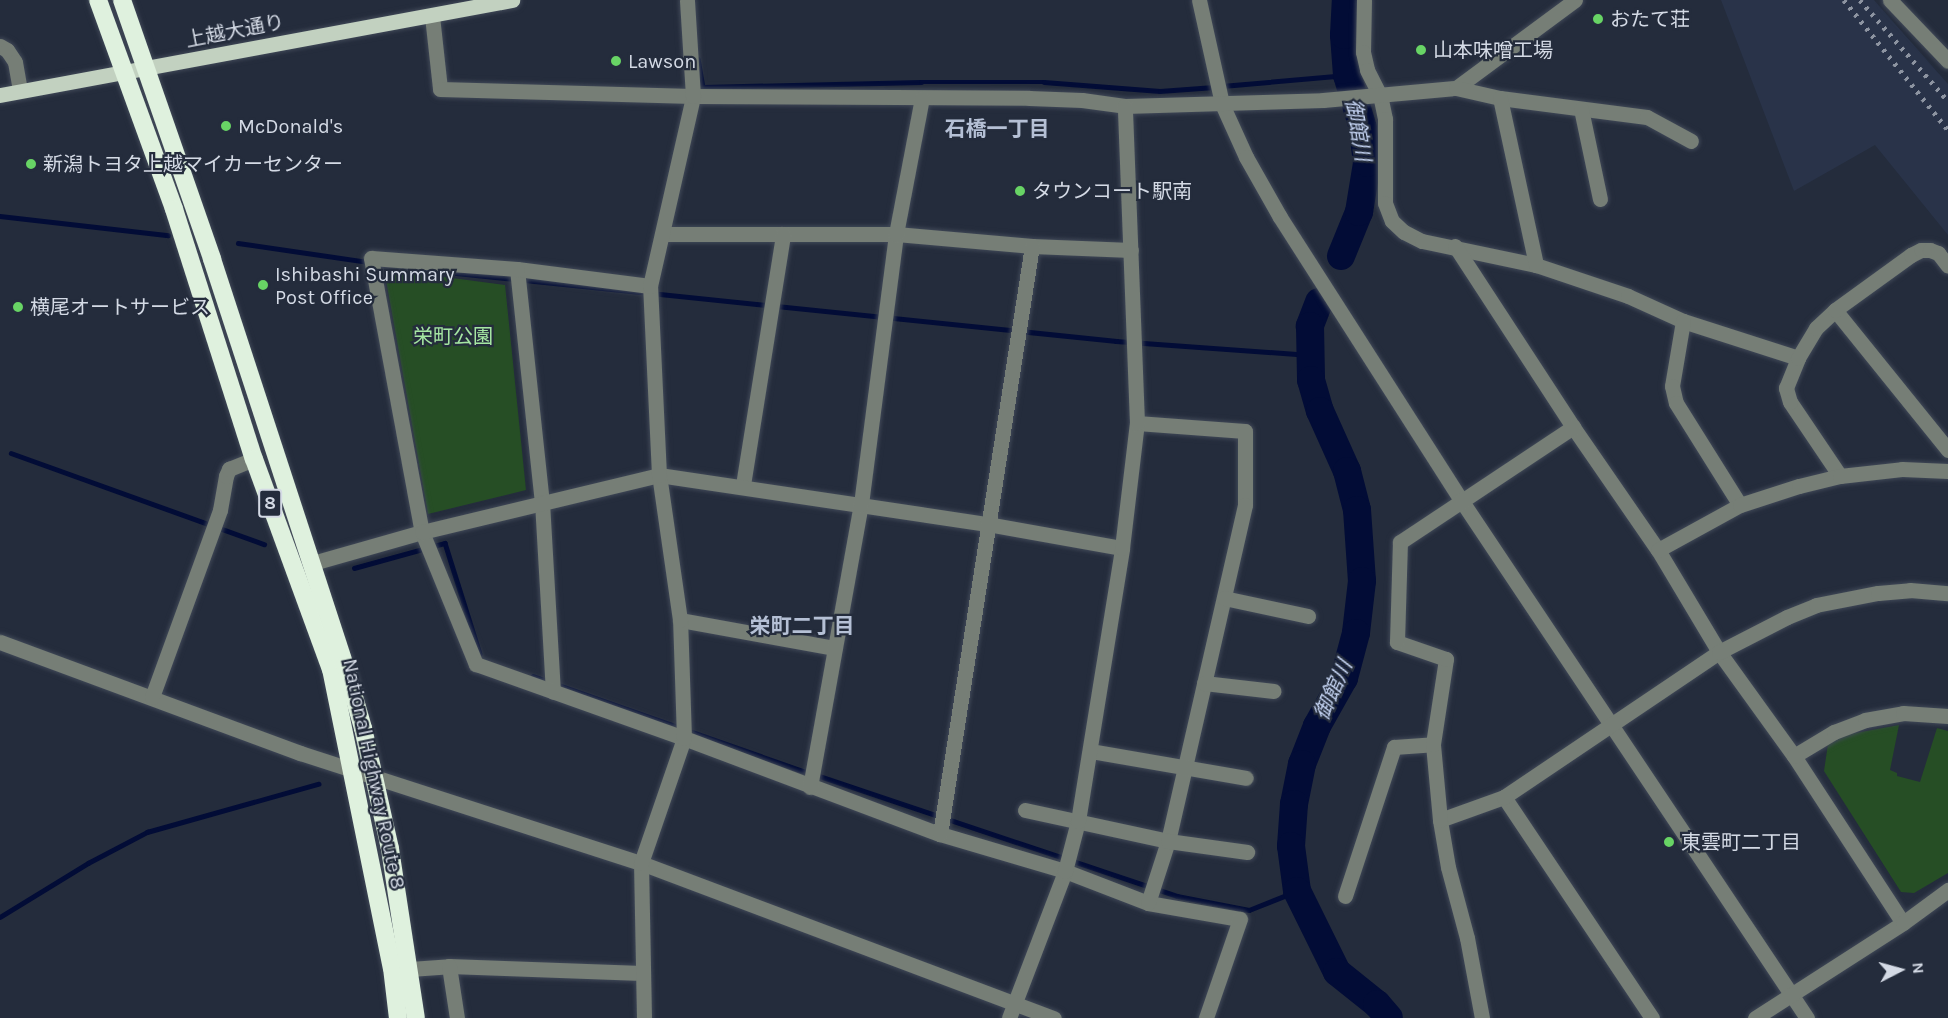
<!DOCTYPE html>
<meta charset="utf-8">
<style>
body{margin:0}
#map{position:relative;width:1948px;height:1018px;overflow:hidden;background:#242c3c;font-family:Karla,"Noto Sans JP",sans-serif}
div>[style]{position:absolute}
.built>*{inset:0;background:#293349}
.green>*{inset:0;background:#264e25}
.stream>*{height:4.5px;margin:-2.25px;padding:0 2.25px;transform-origin:2.25px;border-radius:2.25px;background:#020c36}
.river>*{height:28px;margin:-14px;padding:0 14px;transform-origin:14px;border-radius:14px;background:#020c36}
.roads{filter:drop-shadow(0 0 2px #404857) drop-shadow(0 0 2px #404857)}
.minor>*{height:15px;margin:-7.5px;padding:0 7.5px;transform-origin:7.5px;border-radius:7.5px;background:#767e76}
.major>*{height:15px;margin:-7.5px;padding:0 7.5px;transform-origin:7.5px;border-radius:7.5px;background:#c2d1c0}
.highway>*{height:18px;margin:-9px;padding:0 9px;transform-origin:9px;border-radius:9px;background:#dff1de}
.rail>*{height:4.5px;margin-top:-2.25px;transform-origin:0;background:repeating-linear-gradient(90deg,#8d94a1 0 3px,transparent 0 9px)}
.dots>*{width:16px;height:16px;translate:-50% -50%;box-sizing:border-box;border:3px solid #242c3c;border-radius:50%}
span{translate:-50% -50%;white-space:nowrap;text-align:center;line-height:1.15;-webkit-text-stroke:4.5px #242c3c;paint-order:stroke}
.shield-label span{padding:2px 4px;background:#242c3c;border:2px solid;border-radius:4px;-webkit-text-stroke-width:0}
.shield-label{font-size:18px;color:#d4dae5;font-weight:700}
.poi-label{font-size:20px;color:#d4dae5}
.left{translate:0 -50%;text-align:left}
.street-label{font-size:20px;color:#d4dae5}
.park-label{font-size:20px;color:#a5e6a2}
.neighbourhood-label{font-size:21px;color:#b5c0d5;font-weight:700}
.water-label{font-size:21px;color:#c5d4f3;font-style:italic}
.north{position:absolute;left:1870px;top:940px;width:60px;height:60px;-webkit-text-stroke:4px #242c3c;paint-order:stroke;rotate:84deg;font-size:16px;font-weight:700;line-height:24px;text-align:center;color:#d4dae5}
.north::after{content:'';display:block;margin:auto;width:21px;height:27px;background:#d4dae5;clip-path:polygon(50% 0,100% 100%,50% 72%,0 100%)}
</style>
<div id="map">
<div class="built">
<i style="clip-path:polygon(1721px 0,1874px 0,1948px 84px,1948px 235px,1875px 145px,1794px 191px)"></i>
</div>
<div class="green">
<i style="clip-path:polygon(384px 269px,505px 285px,526px 490px,428px 514px)"></i>
<i style="clip-path:polygon(1899px 725px,1890px 770px,1897px 773px,1897px 776px,1920px 782px,1937px 728px,1948px 731px,1948px 873px,1914px 893px,1901px 892px,1824px 771px,1828px 744px,1850px 734px)"></i>
</div>
<div class="stream">
<i style="left:698px;top:59px;width:28px;rotate:80deg"></i>
<i style="left:703px;top:87px;width:218px;rotate:-1.3deg"></i>
<i style="left:921px;top:82px;width:123px"></i>
<i style="left:1044px;top:82px;width:116px;rotate:4.4deg"></i>
<i style="left:1160px;top:91px;width:54px;rotate:-4.2deg"></i>
<i style="left:1222px;top:86px;width:125px;rotate:-5deg"></i>
<i style="left:0;top:216px;width:169px;rotate:6.5deg"></i>
<i style="left:238px;top:243px;width:132px;rotate:8.3deg"></i>
<i style="left:427px;top:270px;width:693px;rotate:5.88deg"></i>
<i style="left:1116px;top:341px;width:194px;rotate:4.1deg"></i>
<i style="left:11px;top:453px;width:269px;rotate:19.8deg"></i>
<i style="left:354px;top:568px;width:94px;rotate:-15.4deg"></i>
<i style="left:445px;top:543px;width:116px;rotate:72.5deg"></i>
<i style="left:533px;top:676px;width:292px;rotate:19.4deg"></i>
<i style="left:816px;top:775px;width:381px;rotate:18.5deg"></i>
<i style="left:1177px;top:896px;width:73px;rotate:11deg"></i>
<i style="left:1249px;top:910px;width:52px;rotate:-21.6deg"></i>
<i style="left:0;top:917px;width:103px;rotate:-31.5deg"></i>
<i style="left:88px;top:863px;width:67px;rotate:-27.7deg"></i>
<i style="left:147px;top:832px;width:178px;rotate:-15.7deg"></i>
</div>
<div class="river">
<i style="left:1341px;top:256px;width:48px;rotate:-67.8deg"></i>
<i style="left:1359px;top:212px;width:50px;rotate:-80.7deg"></i>
<i style="left:1367px;top:163px;width:35px;rotate:-97deg"></i>
<i style="left:1363px;top:128px;width:55px;rotate:-106.8deg"></i>
<i style="left:1347px;top:75px;width:40px;rotate:-94.3deg"></i>
<i style="left:1344px;top:35px;width:35px;rotate:-87deg"></i>
<i style="left:1319px;top:302px;width:26px;rotate:111deg"></i>
<i style="left:1310px;top:326px;width:54px;rotate:88.9deg"></i>
<i style="left:1311px;top:380px;width:32px;rotate:74deg"></i>
<i style="left:1320px;top:411px;width:66px;rotate:65.8deg"></i>
<i style="left:1347px;top:471px;width:40px;rotate:75.6deg"></i>
<i style="left:1357px;top:510px;width:71px;rotate:86deg"></i>
<i style="left:1362px;top:581px;width:52px;rotate:96.6deg"></i>
<i style="left:1356px;top:633px;width:47px;rotate:104.9deg"></i>
<i style="left:1344px;top:678px;width:55px;rotate:119.4deg"></i>
<i style="left:1317px;top:726px;width:41px;rotate:111.5deg"></i>
<i style="left:1302px;top:764px;width:41px;rotate:101.3deg"></i>
<i style="left:1294px;top:804px;width:42px;rotate:94.1deg"></i>
<i style="left:1291px;top:846px;width:45px;rotate:82.4deg"></i>
<i style="left:1297px;top:891px;width:90px;rotate:63.7deg"></i>
<i style="left:1337px;top:972px;width:51px;rotate:38.7deg"></i>
<i style="left:1377px;top:1004px;width:18px;rotate:49deg"></i>
</div>
<div class="roads">
<div class="minor">
<i style="left:1199px;top:0;width:107px;rotate:77.5deg"></i>
<i style="left:1222px;top:104px;width:58px;rotate:65.6deg"></i>
<i style="left:1246px;top:157px;width:69px;rotate:60.5deg"></i>
<i style="left:1280px;top:217px;width:336px;rotate:57.4deg"></i>
<i style="left:1461px;top:500px;width:623px;rotate:56.26deg"></i>
<i style="left:1364px;top:0;width:52px;rotate:91.1deg"></i>
<i style="left:1363px;top:52px;width:18px;rotate:77deg"></i>
<i style="left:1367px;top:70px;width:28px;rotate:63deg"></i>
<i style="left:1380px;top:95px;width:25px;rotate:78deg"></i>
<i style="left:1385px;top:119px;width:84px;rotate:90deg"></i>
<i style="left:1385px;top:203px;width:19px;rotate:69deg"></i>
<i style="left:1392px;top:221px;width:16px;rotate:43deg"></i>
<i style="left:1404px;top:232px;width:20px;rotate:27deg"></i>
<i style="left:1422px;top:241px;width:116px;rotate:11.9deg"></i>
<i style="left:1536px;top:265px;width:97px;rotate:18.6deg"></i>
<i style="left:1628px;top:296px;width:60px;rotate:24.4deg"></i>
<i style="left:1683px;top:321px;width:121px;rotate:17.8deg"></i>
<i style="left:1890px;top:0;width:84px;rotate:46.4deg"></i>
<i style="left:432px;top:16px;width:73px;rotate:83.7deg"></i>
<i style="left:440px;top:89px;width:253px;rotate:1.6deg"></i>
<i style="left:693px;top:96px;width:336px;rotate:0.3deg"></i>
<i style="left:1029px;top:98px;width:53px;rotate:2.2deg"></i>
<i style="left:1082px;top:100px;width:43px;rotate:7.9deg"></i>
<i style="left:1125px;top:106px;width:198px;rotate:-1.7deg"></i>
<i style="left:1323px;top:100px;width:134px;rotate:-5.2deg"></i>
<i style="left:1456px;top:88px;width:148px;rotate:-36.5deg"></i>
<i style="left:0;top:46px;width:8px;rotate:30deg"></i>
<i style="left:7px;top:50px;width:14px;rotate:56deg"></i>
<i style="left:15px;top:62px;width:29px;rotate:80deg"></i>
<i style="left:1456px;top:88px;width:45px;rotate:12.8deg"></i>
<i style="left:1500px;top:98px;width:148px;rotate:7.4deg"></i>
<i style="left:1647px;top:117px;width:50px;rotate:28.6deg"></i>
<i style="left:1500px;top:98px;width:171px;rotate:77.8deg"></i>
<i style="left:1581px;top:109px;width:92px;rotate:78.1deg"></i>
<i style="left:663px;top:234px;width:233px"></i>
<i style="left:896px;top:234px;width:137px;rotate:5deg"></i>
<i style="left:1032px;top:246px;width:99px;rotate:2.3deg"></i>
<i style="left:1455px;top:246px;width:216px;rotate:56.9deg"></i>
<i style="left:1573px;top:427px;width:150px;rotate:55.4deg"></i>
<i style="left:1658px;top:550px;width:119px;rotate:59.1deg"></i>
<i style="left:1719px;top:652px;width:128px;rotate:54.2deg"></i>
<i style="left:1794px;top:756px;width:199px;rotate:56.9deg"></i>
<i style="left:517px;top:269px;width:234px;rotate:83.9deg"></i>
<i style="left:542px;top:502px;width:190px;rotate:86.7deg"></i>
<i style="left:650px;top:286px;width:134px;rotate:-172.7deg"></i>
<i style="left:517px;top:269px;width:146px;rotate:-175.7deg"></i>
<i style="left:371px;top:258px;width:279px;rotate:79.5deg"></i>
<i style="left:422px;top:532px;width:143px;rotate:67.8deg"></i>
<i style="left:476px;top:664px;width:221px;rotate:19.6deg"></i>
<i style="left:684px;top:738px;width:273px;rotate:20.6deg"></i>
<i style="left:940px;top:834px;width:130px;rotate:16.5deg"></i>
<i style="left:1065px;top:871px;width:89px;rotate:21.1deg"></i>
<i style="left:1148px;top:903px;width:93px;rotate:9.9deg"></i>
<i style="left:1240px;top:919px;width:105px;rotate:109deg"></i>
<i style="left:1835px;top:310px;width:180px;rotate:51.1deg"></i>
<i style="left:1683px;top:321px;width:66px;rotate:99.6deg"></i>
<i style="left:1672px;top:386px;width:17px;rotate:77deg"></i>
<i style="left:1676px;top:403px;width:120px;rotate:57.9deg"></i>
<i style="left:1137px;top:423px;width:108px;rotate:4.2deg"></i>
<i style="left:1245px;top:431px;width:74px;rotate:90deg"></i>
<i style="left:1245px;top:505px;width:345px;rotate:102.9deg"></i>
<i style="left:1168px;top:841px;width:65px;rotate:107.9deg"></i>
<i style="left:1840px;top:476px;width:89px;rotate:-124deg"></i>
<i style="left:1790px;top:402px;width:15px;rotate:-106deg"></i>
<i style="left:1786px;top:388px;width:32px;rotate:-68deg"></i>
<i style="left:1798px;top:358px;width:35px;rotate:-59deg"></i>
<i style="left:1816px;top:328px;width:26px;rotate:-43deg"></i>
<i style="left:1835px;top:310px;width:94px;rotate:-35.9deg"></i>
<i style="left:1911px;top:255px;width:11px;rotate:-27deg"></i>
<i style="left:1921px;top:250px;width:9px"></i>
<i style="left:1930px;top:250px;width:9px;rotate:21deg"></i>
<i style="left:1938px;top:253px;width:16px;rotate:52deg"></i>
<i style="left:743px;top:485px;width:254px;rotate:-80.9deg"></i>
<i style="left:1658px;top:550px;width:94px;rotate:-28.8deg"></i>
<i style="left:1740px;top:505px;width:62px;rotate:-17.9deg"></i>
<i style="left:1799px;top:486px;width:42px;rotate:-13.7deg"></i>
<i style="left:1840px;top:476px;width:62px;rotate:-6.4deg"></i>
<i style="left:1902px;top:469px;width:46px;rotate:2.5deg"></i>
<i style="left:313px;top:563px;width:113px;rotate:-15.9deg"></i>
<i style="left:422px;top:532px;width:244px;rotate:-13.5deg"></i>
<i style="left:659px;top:475px;width:332px;rotate:8.5deg"></i>
<i style="left:987px;top:524px;width:137px;rotate:10.1deg"></i>
<i style="left:1224px;top:598px;width:86px;rotate:12.1deg"></i>
<i style="left:680px;top:620px;width:157px;rotate:10.3deg"></i>
<i style="left:0;top:642px;width:320px;rotate:20.3deg"></i>
<i style="left:300px;top:753px;width:358px;rotate:17.9deg"></i>
<i style="left:641px;top:863px;width:441px;rotate:20.6deg"></i>
<i style="left:1204px;top:683px;width:70px;rotate:6.5deg"></i>
<i style="left:152px;top:697px;width:199px;rotate:-70deg"></i>
<i style="left:220px;top:510px;width:35px;rotate:-80deg"></i>
<i style="left:226px;top:476px;width:8px;rotate:-67deg"></i>
<i style="left:229px;top:469px;width:27px;rotate:-22deg"></i>
<i style="left:1090px;top:751px;width:158px;rotate:9.8deg"></i>
<i style="left:1794px;top:756px;width:47px;rotate:-31deg"></i>
<i style="left:1834px;top:732px;width:33px;rotate:-21deg"></i>
<i style="left:1865px;top:720px;width:39px;rotate:-10deg"></i>
<i style="left:1903px;top:713px;width:45px;rotate:3.8deg"></i>
<i style="left:810px;top:787px;width:288px;rotate:-79.8deg"></i>
<i style="left:861px;top:504px;width:272px;rotate:-82.6deg"></i>
<i style="left:896px;top:234px;width:138px;rotate:-79.2deg"></i>
<i style="left:1504px;top:797px;width:266px;rotate:56.2deg"></i>
<i style="left:1025px;top:810px;width:146px;rotate:12.2deg"></i>
<i style="left:1168px;top:841px;width:80px;rotate:7.9deg"></i>
<i style="left:1440px;top:820px;width:68px;rotate:-19.8deg"></i>
<i style="left:1504px;top:797px;width:259px;rotate:-34deg"></i>
<i style="left:1719px;top:652px;width:76px;rotate:-27.2deg"></i>
<i style="left:1787px;top:617px;width:31px;rotate:-22deg"></i>
<i style="left:1816px;top:605px;width:63px;rotate:-11deg"></i>
<i style="left:1878px;top:593px;width:32px;rotate:-5deg"></i>
<i style="left:1910px;top:590px;width:38px;rotate:5deg"></i>
<i style="left:940px;top:834px;width:595px;rotate:-81.11deg"></i>
<i style="left:1345px;top:896px;width:157px;rotate:-71.8deg"></i>
<i style="left:1394px;top:747px;width:39px;rotate:-4deg"></i>
<i style="left:449px;top:966px;width:193px;rotate:2.1deg"></i>
<i style="left:410px;top:969px;width:39px;rotate:-4deg"></i>
<i style="left:449px;top:966px;width:53px;rotate:81.3deg"></i>
<i style="left:644px;top:1018px;width:155px;rotate:-91.1deg"></i>
<i style="left:641px;top:863px;width:132px;rotate:-71deg"></i>
<i style="left:684px;top:738px;width:118px;rotate:-91.9deg"></i>
<i style="left:680px;top:620px;width:147px;rotate:-98.2deg"></i>
<i style="left:659px;top:475px;width:189px;rotate:-92.7deg"></i>
<i style="left:650px;top:286px;width:195px;rotate:-77.2deg"></i>
<i style="left:693px;top:96px;width:96px;rotate:-93.6deg"></i>
<i style="left:1009px;top:1018px;width:157px;rotate:-69.1deg"></i>
<i style="left:1065px;top:871px;width:52px;rotate:-75.4deg"></i>
<i style="left:1078px;top:821px;width:277px;rotate:-80.8deg"></i>
<i style="left:1122px;top:548px;width:126px;rotate:-83.2deg"></i>
<i style="left:1137px;top:423px;width:317px;rotate:-92.2deg"></i>
<i style="left:1482px;top:1018px;width:81px;rotate:-100.6deg"></i>
<i style="left:1467px;top:938px;width:73px;rotate:-105deg"></i>
<i style="left:1448px;top:867px;width:48px;rotate:-99.7deg"></i>
<i style="left:1440px;top:820px;width:76px;rotate:-95.3deg"></i>
<i style="left:1433px;top:744px;width:86px;rotate:-81.3deg"></i>
<i style="left:1446px;top:659px;width:52px;rotate:-160.9deg"></i>
<i style="left:1397px;top:642px;width:100px;rotate:-88.3deg"></i>
<i style="left:1400px;top:542px;width:208px;rotate:-33.6deg"></i>
<i style="left:1755px;top:1018px;width:176px;rotate:-32.7deg"></i>
<i style="left:1903px;top:923px;width:56px;rotate:-36.3deg"></i>
</div>
<div class="major">
<i style="left:0;top:95px;width:521px;rotate:-10.51deg"></i>
</div>
<div class="highway">
<i style="left:98px;top:0;width:222px;rotate:70deg"></i>
<i style="left:174px;top:209px;width:262px;rotate:72.3deg"></i>
<i style="left:254px;top:459px;width:224px;rotate:69.9deg"></i>
<i style="left:331px;top:669px;width:305px;rotate:78.5deg"></i>
<i style="left:392px;top:968px;width:50px;rotate:83.2deg"></i>
<i style="left:122px;top:0;width:274px;rotate:70.8deg"></i>
<i style="left:212px;top:259px;width:427px;rotate:71.9deg"></i>
<i style="left:345px;top:665px;width:66px;rotate:74.1deg"></i>
<i style="left:363px;top:728px;width:124px;rotate:77.4deg"></i>
<i style="left:390px;top:849px;width:171px;rotate:81.3deg"></i>
</div>
</div>
<div class="rail">
<i style="left:1844px;top:0;width:166px;rotate:51.3deg"></i>
<i style="left:1860px;top:0;width:134px;rotate:48.9deg"></i>
</div>
<div class="dots">
<i style="left:1598px;top:19px;background:#68d465"></i>
<i style="left:1421px;top:50px;background:#68d465"></i>
<i style="left:616px;top:61px;background:#68d465"></i>
<i style="left:226px;top:126px;background:#68d465"></i>
<i style="left:31px;top:164px;background:#68d465"></i>
<i style="left:1020px;top:191px;background:#68d465"></i>
<i style="left:263px;top:285px;background:#68d465"></i>
<i style="left:18px;top:307px;background:#68d465"></i>
<i style="left:1669px;top:842px;background:#68d465"></i>
</div>
<div class="shield-label">
<span style="left:270px;top:503px">8</span>
</div>
<div class="poi-label">
<span class="left" style="left:1610px;top:19px">おたて荘</span>
<span class="left" style="left:1433px;top:50px">山本味噌工場</span>
<span class="left" style="left:628px;top:61px">Lawson</span>
<span class="left" style="left:238px;top:126px">McDonald's</span>
<span class="left" style="left:43px;top:164px">新潟トヨタ上越マイカーセンター</span>
<span class="left" style="left:1032px;top:191px">タウンコート駅南</span>
<span class="left" style="left:275px;top:286px">Ishibashi Summary<br>Post Office</span>
<span class="left" style="left:30px;top:307px">横尾オートサービス</span>
<span class="left" style="left:1681px;top:842px">東雲町二丁目</span>
</div>
<div class="street-label">
<span style="left:235px;top:31px;rotate:-11deg">上越大通り</span>
<span style="left:374px;top:774px;rotate:78deg">National Highway Route 8</span>
</div>
<div class="park-label">
<span style="left:453px;top:336px">栄町公園</span>
</div>
<div class="neighbourhood-label">
<span style="left:997px;top:129px">石橋一丁目</span>
<span style="left:802px;top:626px">栄町二丁目</span>
</div>
<div class="water-label">
<span style="left:1358px;top:130px;rotate:80deg">御館川</span>
<span style="left:1333px;top:690px;rotate:-66deg">御館川</span>
</div>
<div class="north">N</div>
</div>
